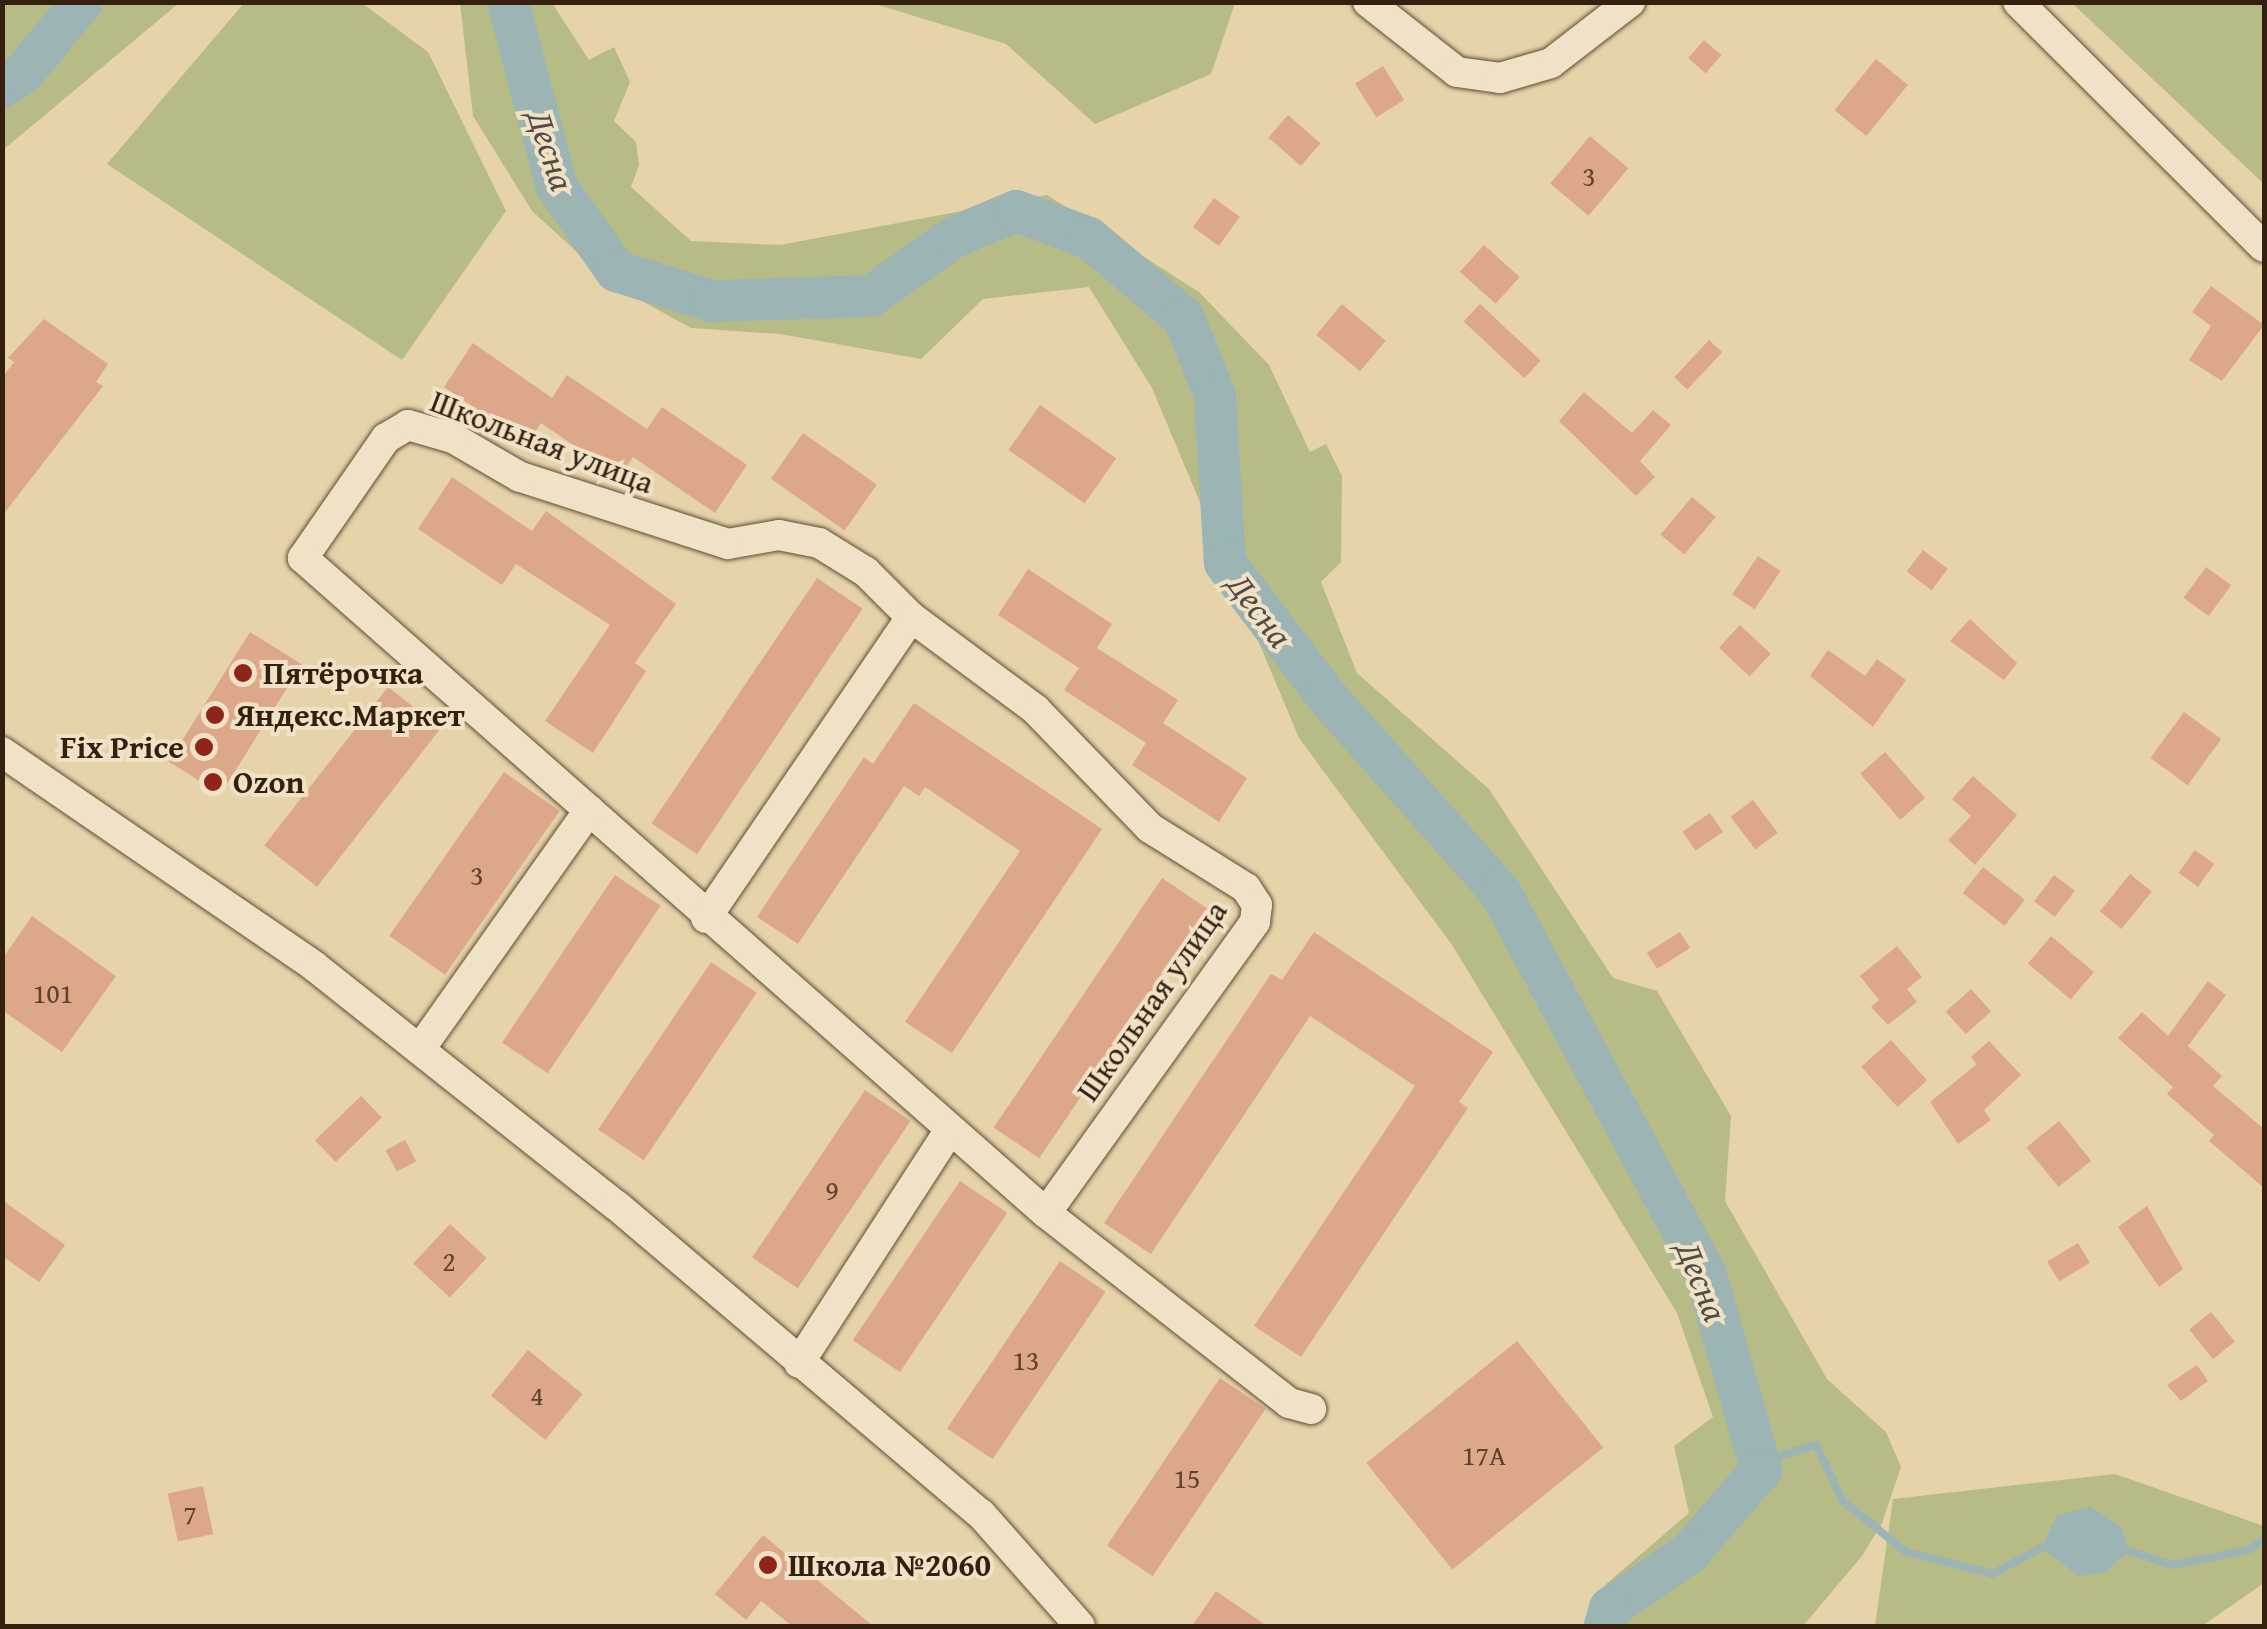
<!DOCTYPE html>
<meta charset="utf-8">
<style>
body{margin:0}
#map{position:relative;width:2267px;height:1629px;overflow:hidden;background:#e6d3a9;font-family:"Gentium Book Plus",serif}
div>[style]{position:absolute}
.green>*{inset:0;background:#b7bc86}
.water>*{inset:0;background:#9db4b5}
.stream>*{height:8px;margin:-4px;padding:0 4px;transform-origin:4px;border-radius:4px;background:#9db4b5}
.river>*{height:42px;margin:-21px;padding:0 21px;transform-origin:21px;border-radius:21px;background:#9db4b5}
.building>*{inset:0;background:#dda889;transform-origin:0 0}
.roads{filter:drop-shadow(0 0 2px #614d36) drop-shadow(0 0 2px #614d36)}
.minor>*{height:30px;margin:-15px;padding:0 15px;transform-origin:15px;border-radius:15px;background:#efe2c7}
.dots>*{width:28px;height:28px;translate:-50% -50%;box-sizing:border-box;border:5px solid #efe2c7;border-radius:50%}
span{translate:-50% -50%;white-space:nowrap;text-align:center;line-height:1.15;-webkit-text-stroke:8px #efe2c7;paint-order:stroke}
.number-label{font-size:28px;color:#5f422e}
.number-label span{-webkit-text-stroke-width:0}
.street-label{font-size:32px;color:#352010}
.poi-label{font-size:32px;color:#352010;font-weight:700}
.left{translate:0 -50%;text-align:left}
.right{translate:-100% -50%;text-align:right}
.water-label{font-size:35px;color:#544c42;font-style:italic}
.frame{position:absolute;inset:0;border:5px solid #352010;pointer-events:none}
</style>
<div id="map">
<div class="green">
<i style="clip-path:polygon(3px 2px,178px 2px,179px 3px,3px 150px)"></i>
<i style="clip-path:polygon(244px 3px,362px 3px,428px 52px,506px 211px,402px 360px,107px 164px)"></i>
<i style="clip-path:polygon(460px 3px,552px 3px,589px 60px,614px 47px,630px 82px,614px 121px,636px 142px,639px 165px,631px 187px,691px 241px,780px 245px,1047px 195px,1199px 292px,1269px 365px,1310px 452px,1326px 444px,1342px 476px,1341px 562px,1321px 582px,1357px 673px,1489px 789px,1613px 978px,1657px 991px,1731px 1116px,1725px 1201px,1827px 1379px,1886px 1432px,1901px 1467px,1882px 1523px,1862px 1556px,1803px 1626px,1583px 1626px,1605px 1585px,1689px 1513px,1674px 1446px,1713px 1417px,1677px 1313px,1452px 945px,1299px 738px,1152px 388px,1089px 287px,983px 299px,921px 359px,780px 334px,691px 328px,613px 285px,532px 211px,473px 116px)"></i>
<i style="clip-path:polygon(1235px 3px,1211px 74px,1095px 124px,1006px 44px,875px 4px)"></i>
<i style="clip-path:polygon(2072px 3px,2264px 3px,2264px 184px)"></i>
<i style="clip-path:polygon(2115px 1474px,2264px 1526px,2264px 1583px,2202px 1626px,1875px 1626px,1893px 1499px)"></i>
</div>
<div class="water">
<i style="clip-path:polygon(2091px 1507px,2122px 1528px,2129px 1551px,2106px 1572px,2079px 1576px,2041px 1548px,2057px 1515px)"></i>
</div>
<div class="stream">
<i style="left:1759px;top:1462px;width:59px;rotate:-16.6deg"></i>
<i style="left:1816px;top:1445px;width:62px;rotate:64.3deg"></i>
<i style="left:1843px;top:1501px;width:81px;rotate:39deg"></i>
<i style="left:1906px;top:1552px;width:89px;rotate:14.3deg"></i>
<i style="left:1992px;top:1574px;width:55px;rotate:-28deg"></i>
<i style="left:2129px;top:1551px;width:45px;rotate:18deg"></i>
<i style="left:2172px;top:1565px;width:77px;rotate:-11.2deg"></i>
<i style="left:2248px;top:1550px;width:19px;rotate:-35deg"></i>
</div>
<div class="river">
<i style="left:508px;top:2px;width:191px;rotate:75.2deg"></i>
<i style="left:557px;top:187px;width:103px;rotate:54.9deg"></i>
<i style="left:616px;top:271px;width:101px;rotate:17.4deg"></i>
<i style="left:712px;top:301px;width:159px;rotate:-1.8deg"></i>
<i style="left:871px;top:296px;width:102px;rotate:-35.4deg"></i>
<i style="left:954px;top:237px;width:67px;rotate:-22.8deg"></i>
<i style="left:1016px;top:211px;width:78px;rotate:20.3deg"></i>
<i style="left:1089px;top:238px;width:124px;rotate:40.1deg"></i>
<i style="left:1184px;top:318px;width:84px;rotate:68.3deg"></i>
<i style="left:1215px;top:396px;width:167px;rotate:86.6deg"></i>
<i style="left:1225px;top:563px;width:168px;rotate:52.7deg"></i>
<i style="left:1327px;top:697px;width:261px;rotate:48.4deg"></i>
<i style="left:1500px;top:892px;width:435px;rotate:61.7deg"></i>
<i style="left:1706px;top:1275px;width:203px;rotate:74.2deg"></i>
<i style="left:1761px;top:1470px;width:110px;rotate:130.9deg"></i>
<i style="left:1689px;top:1553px;width:96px;rotate:145.2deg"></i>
<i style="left:1610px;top:1608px;width:19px;rotate:106deg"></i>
<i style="left:2px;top:87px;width:25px;rotate:-34deg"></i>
<i style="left:23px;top:73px;width:92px;rotate:-50.3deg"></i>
</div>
<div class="building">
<i style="left:1704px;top:40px;width:23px;height:24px;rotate:41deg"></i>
<i style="left:1876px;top:59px;width:41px;height:66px;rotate:39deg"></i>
<i style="left:1383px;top:66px;width:40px;height:33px;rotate:58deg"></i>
<i style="left:1288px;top:115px;width:43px;height:30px;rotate:41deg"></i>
<i style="left:1590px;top:136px;width:50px;height:62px;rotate:40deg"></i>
<i style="left:1214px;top:198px;width:32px;height:36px;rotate:36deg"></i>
<i style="left:1484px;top:245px;width:48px;height:36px;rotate:42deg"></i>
<i style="clip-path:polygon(2211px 286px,2264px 325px,2222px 381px,2189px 360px,2211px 326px,2192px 312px)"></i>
<i style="left:1342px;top:304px;width:57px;height:40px;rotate:40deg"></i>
<i style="left:1480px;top:304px;width:83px;height:24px;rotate:43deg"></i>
<i style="clip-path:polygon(44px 319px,108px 364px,96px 382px,103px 386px,2px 516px,2px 378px,14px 362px,8px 358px)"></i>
<i style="left:1709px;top:340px;width:18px;height:51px;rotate:43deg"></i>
<i style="clip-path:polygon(473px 343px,552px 398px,567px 375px,647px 429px,662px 407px,747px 465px,715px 513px,633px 457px,620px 477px,541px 423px,527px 444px,444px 387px)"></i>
<i style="clip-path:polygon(1584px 392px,1632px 433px,1653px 410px,1671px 425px,1640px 461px,1655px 477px,1636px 496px,1559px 421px)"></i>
<i style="left:1040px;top:405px;width:93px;height:55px;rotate:35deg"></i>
<i style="left:803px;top:433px;width:90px;height:56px;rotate:35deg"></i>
<i style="clip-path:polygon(452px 477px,532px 531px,546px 511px,676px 604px,635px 663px,646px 671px,593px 753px,545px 721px,610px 625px,516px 564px,502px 585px,418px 529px)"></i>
<i style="left:1692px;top:497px;width:31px;height:49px;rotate:40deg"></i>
<i style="left:1923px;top:550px;width:31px;height:27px;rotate:37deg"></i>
<i style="left:1758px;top:556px;width:27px;height:46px;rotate:34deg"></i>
<i style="left:2206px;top:567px;width:31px;height:38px;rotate:36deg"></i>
<i style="clip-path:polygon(1028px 569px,1112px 624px,1097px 648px,1178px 700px,1163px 723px,1247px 778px,1219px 822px,1132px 765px,1146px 743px,1064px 690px,1079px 668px,998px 615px)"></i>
<i style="left:817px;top:578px;width:55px;height:296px;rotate:34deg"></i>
<i style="clip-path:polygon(1970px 619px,2017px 663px,2004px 680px,1950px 641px)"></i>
<i style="left:1740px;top:625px;width:42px;height:31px;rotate:43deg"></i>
<i style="left:250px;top:632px;width:61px;height:153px;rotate:32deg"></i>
<i style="clip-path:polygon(1828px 650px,1865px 676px,1877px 659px,1906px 680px,1873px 727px,1810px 676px)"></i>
<i style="left:388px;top:687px;width:67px;height:201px;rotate:38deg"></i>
<i style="clip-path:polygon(914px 703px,1102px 829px,952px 1053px,905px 1022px,1020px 851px,925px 787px,919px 796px,904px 786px,798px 944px,757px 917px,864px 757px,873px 764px)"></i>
<i style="left:2184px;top:712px;width:46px;height:57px;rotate:36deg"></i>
<i style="left:1885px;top:752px;width:61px;height:33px;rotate:49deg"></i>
<i style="left:504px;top:772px;width:68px;height:200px;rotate:35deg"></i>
<i style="clip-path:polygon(1973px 776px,2017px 815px,1975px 865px,1948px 840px,1971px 816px,1952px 799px)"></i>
<i style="left:1753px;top:800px;width:41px;height:28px;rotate:53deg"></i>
<i style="left:1710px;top:813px;width:23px;height:33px;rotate:56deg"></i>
<i style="left:2195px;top:850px;width:24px;height:28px;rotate:36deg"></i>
<i style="left:1983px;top:867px;width:53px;height:33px;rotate:38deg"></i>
<i style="left:2130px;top:874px;width:28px;height:48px;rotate:39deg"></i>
<i style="left:615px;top:875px;width:55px;height:202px;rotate:34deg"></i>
<i style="left:2054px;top:875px;width:26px;height:33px;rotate:37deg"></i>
<i style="left:1162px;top:878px;width:55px;height:301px;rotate:34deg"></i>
<i style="clip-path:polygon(32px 916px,116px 976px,62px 1052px,2px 1010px,2px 959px)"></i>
<i style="clip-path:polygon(1314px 932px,1493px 1052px,1459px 1102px,1468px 1108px,1301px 1357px,1254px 1326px,1415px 1086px,1310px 1016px,1151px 1254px,1104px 1223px,1271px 974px,1282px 980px)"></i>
<i style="left:1680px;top:932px;width:19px;height:39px;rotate:58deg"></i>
<i style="left:2051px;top:936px;width:56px;height:36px;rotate:40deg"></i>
<i style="clip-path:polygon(1897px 946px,1922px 977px,1907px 989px,1917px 1002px,1888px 1025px,1871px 1007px,1879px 1000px,1860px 976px)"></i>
<i style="left:711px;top:962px;width:55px;height:202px;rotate:34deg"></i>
<i style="clip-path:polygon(2208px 981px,2226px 995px,2188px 1046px,2222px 1076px,2213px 1086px,2264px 1129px,2264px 1188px,2209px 1141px,2214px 1135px,2167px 1094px,2173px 1087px,2118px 1038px,2142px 1012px,2168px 1036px)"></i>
<i style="left:1971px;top:989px;width:30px;height:34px;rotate:48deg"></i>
<i style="left:1891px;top:1040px;width:54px;height:40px;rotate:48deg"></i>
<i style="clip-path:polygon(1989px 1041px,2021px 1075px,1984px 1110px,1991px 1120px,1958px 1144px,1930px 1102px,1977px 1064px,1971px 1057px)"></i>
<i style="left:865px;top:1090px;width:55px;height:202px;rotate:34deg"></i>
<i style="left:361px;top:1096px;width:30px;height:64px;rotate:46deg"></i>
<i style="left:2059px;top:1121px;width:51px;height:42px;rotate:51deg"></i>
<i style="left:405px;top:1140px;width:24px;height:22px;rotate:62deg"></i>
<i style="left:960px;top:1181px;width:57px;height:192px;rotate:34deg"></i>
<i style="clip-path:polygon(2px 1200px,65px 1245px,39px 1282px,2px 1256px)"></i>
<i style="clip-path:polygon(2147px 1206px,2183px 1269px,2159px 1287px,2118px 1227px)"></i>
<i style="left:450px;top:1224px;width:50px;height:54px;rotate:43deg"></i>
<i style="left:2078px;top:1243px;width:23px;height:36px;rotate:59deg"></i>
<i style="left:1060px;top:1261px;width:55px;height:202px;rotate:34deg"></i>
<i style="left:2211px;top:1312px;width:38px;height:28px;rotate:51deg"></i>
<i style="left:1517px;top:1341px;width:137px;height:194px;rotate:51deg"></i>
<i style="left:528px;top:1350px;width:70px;height:59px;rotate:39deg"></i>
<i style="clip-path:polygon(2197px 1365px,2208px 1381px,2181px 1401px,2167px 1385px)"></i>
<i style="left:1220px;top:1378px;width:55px;height:202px;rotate:34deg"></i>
<i style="left:203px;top:1486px;width:49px;height:36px;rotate:78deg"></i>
<i style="clip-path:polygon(763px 1535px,873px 1626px,792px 1626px,761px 1601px,746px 1620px,715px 1594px)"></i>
<i style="clip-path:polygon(1216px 1591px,1267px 1626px,1192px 1626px)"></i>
</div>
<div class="roads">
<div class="minor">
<i style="left:1368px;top:2px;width:113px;rotate:38.2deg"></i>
<i style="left:1457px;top:72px;width:43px;rotate:7.9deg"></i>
<i style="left:1500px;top:78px;width:53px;rotate:-16.4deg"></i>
<i style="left:1551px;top:63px;width:100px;rotate:-37.7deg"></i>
<i style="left:2018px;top:2px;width:347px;rotate:44.9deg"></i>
<i style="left:911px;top:617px;width:64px;rotate:-135deg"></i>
<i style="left:866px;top:572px;width:55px;rotate:-148.3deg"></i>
<i style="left:819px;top:543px;width:41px;rotate:-168.7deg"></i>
<i style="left:779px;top:535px;width:52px;rotate:170deg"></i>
<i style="left:728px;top:544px;width:219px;rotate:-162.1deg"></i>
<i style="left:520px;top:477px;width:78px;rotate:-149.8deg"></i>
<i style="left:453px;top:438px;width:47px;rotate:-163.9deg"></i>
<i style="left:408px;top:425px;width:26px;rotate:149deg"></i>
<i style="left:386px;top:438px;width:146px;rotate:124.7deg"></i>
<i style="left:303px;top:558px;width:990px;rotate:41.4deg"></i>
<i style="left:1046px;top:1213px;width:308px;rotate:38deg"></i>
<i style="left:1289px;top:1403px;width:23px;rotate:15deg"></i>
<i style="left:2px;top:752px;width:378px;rotate:34.4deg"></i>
<i style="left:314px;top:966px;width:385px;rotate:38.4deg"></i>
<i style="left:616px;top:1205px;width:478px;rotate:40.3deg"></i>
<i style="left:981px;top:1514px;width:149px;rotate:48.5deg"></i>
<i style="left:706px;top:918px;width:364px;rotate:-55.7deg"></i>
<i style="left:911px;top:617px;width:156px;rotate:36.6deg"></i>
<i style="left:1036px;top:710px;width:164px;rotate:46deg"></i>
<i style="left:1150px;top:828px;width:113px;rotate:32deg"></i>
<i style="left:1246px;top:888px;width:20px;rotate:57deg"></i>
<i style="left:1257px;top:905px;width:17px;rotate:97deg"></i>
<i style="left:1255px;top:922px;width:358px;rotate:125.7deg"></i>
<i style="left:420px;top:1049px;width:293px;rotate:-54.7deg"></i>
<i style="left:799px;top:1363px;width:276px;rotate:-57.1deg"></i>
</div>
</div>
<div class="dots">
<i style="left:243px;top:673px;background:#8f2418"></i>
<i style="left:215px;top:715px;background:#8f2418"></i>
<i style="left:204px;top:747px;background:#8f2418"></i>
<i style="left:213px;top:782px;background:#8f2418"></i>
<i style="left:768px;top:1565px;background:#8f2418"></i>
</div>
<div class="number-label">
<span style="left:1589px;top:176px">3</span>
<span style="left:477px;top:875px">3</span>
<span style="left:53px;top:993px">101</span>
<span style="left:832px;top:1190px">9</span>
<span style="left:449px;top:1261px">2</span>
<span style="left:1026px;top:1360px">13</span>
<span style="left:537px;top:1395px">4</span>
<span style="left:1484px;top:1455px">17А</span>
<span style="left:1187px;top:1478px">15</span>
<span style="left:190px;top:1514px">7</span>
</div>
<div class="street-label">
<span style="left:542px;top:442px;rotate:21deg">Школьная улица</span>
<span style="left:1152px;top:1001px;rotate:-55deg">Школьная улица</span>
</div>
<div class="poi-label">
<span class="left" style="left:263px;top:673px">Пятёрочка</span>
<span class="left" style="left:235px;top:715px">Яндекс.Маркет</span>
<span class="right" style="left:184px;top:747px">Fix Price</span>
<span class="left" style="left:233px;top:782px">Ozon</span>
<span class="left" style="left:788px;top:1565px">Школа №2060</span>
</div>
<div class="water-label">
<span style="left:551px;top:150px;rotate:72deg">Десна</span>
<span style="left:1260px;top:610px;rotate:53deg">Десна</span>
<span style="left:1702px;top:1281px;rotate:68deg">Десна</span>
</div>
<div class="frame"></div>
</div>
